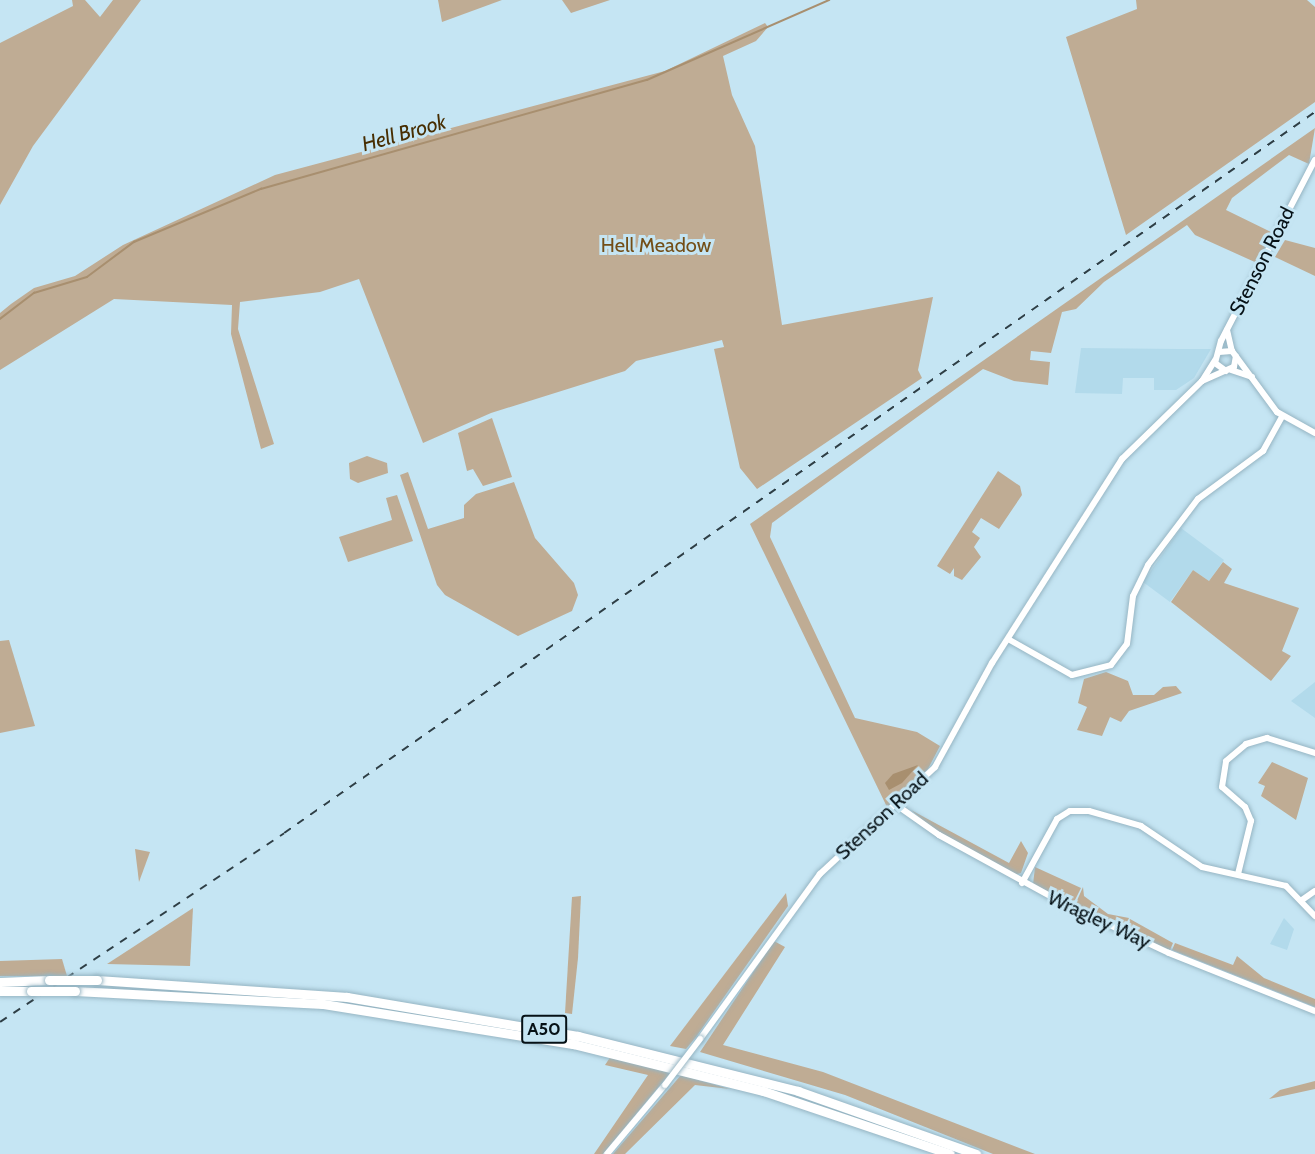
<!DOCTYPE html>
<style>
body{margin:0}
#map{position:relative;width:1315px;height:1154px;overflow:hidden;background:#c5e5f3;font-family:Cabin,sans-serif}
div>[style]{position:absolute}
.built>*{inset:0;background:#b2daeb}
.green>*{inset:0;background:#bfac94}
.water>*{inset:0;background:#a88f6f}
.stream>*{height:1.5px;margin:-0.75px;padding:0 0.75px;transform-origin:0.75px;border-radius:0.75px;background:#a88f6f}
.roads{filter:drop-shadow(0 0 2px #96b5c3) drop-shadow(0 0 2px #96b5c3)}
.minor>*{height:6px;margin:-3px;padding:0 3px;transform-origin:3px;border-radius:3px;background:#fff}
.highway>*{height:9px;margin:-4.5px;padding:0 4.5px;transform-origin:4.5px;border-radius:4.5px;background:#fff}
.rail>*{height:1.5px;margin-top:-0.75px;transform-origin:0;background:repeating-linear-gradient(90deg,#2e3e45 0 8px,transparent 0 16px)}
.bridges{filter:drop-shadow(0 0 2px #96b5c3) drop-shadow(0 0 2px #96b5c3)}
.minor-bridge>*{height:6px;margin:-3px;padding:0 3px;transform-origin:3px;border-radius:3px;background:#fff}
.highway-bridge>*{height:9px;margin:-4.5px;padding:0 4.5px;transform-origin:4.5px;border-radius:4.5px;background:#fff}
span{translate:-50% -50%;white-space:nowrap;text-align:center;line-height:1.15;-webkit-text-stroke:6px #c5e5f3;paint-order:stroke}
.shield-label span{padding:2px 4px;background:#c5e5f3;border:2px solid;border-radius:4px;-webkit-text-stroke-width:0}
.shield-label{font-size:18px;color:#061116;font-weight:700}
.park-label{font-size:20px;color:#734e17}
.street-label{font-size:20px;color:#061116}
.water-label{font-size:21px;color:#472d01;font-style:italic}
</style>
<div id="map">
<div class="built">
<i style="clip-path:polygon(1081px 348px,1179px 349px,1211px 349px,1194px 378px,1176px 390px,1154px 390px,1154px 378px,1123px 378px,1122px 394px,1075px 393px)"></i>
<i style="clip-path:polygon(1181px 528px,1224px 560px,1209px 581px,1193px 570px,1170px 602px,1143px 582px)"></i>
<i style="clip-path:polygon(1315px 682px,1315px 718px,1291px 701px)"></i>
<i style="clip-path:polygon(1284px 918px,1294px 929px,1287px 950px,1270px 944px)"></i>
</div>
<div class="green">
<i style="clip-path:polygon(72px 0,85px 0,100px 17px,113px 0,141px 0,33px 146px,0 205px,0 43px,73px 6px)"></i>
<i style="clip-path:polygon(438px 0,502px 0,442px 22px)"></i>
<i style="clip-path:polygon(562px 0,610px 0,571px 13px)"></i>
<i style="clip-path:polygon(1136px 0,1307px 0,1315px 7px,1315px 102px,1126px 235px,1066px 37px,1137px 9px)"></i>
<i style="clip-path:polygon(765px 23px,768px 27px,756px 41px,723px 56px,732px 95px,755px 146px,782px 325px,933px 297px,918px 370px,922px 378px,757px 489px,740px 468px,714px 349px,724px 347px,722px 340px,636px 361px,625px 371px,491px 413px,423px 443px,359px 279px,320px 292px,240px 302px,238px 329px,274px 444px,261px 449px,231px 334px,232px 305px,114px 299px,0 370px,0 313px,11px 304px,34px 288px,75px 276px,123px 245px,275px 175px,665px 71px)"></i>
<i style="clip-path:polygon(1315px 128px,1309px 164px,1289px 155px,1232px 198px,1226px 210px,1273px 233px,1257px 263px,1195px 235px,1187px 225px,1104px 282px,1076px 309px,1062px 312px,1051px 353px,1031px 351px,1030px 360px,1050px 362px,1048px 385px,1014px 381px,983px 369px,772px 523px,770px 537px,855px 718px,917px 732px,940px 746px,928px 769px,887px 807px,750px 524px)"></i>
<i style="clip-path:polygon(1285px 240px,1315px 248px,1315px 276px,1275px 257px)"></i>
<i style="clip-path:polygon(492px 418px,512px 477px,483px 486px,473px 469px,467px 471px,458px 433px)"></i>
<i style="clip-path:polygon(367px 456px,387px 463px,388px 473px,358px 483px,350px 479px,349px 463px)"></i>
<i style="clip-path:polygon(998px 471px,1020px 486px,1022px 495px,999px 529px,981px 518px,972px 532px,980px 538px,974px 547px,981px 557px,962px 580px,954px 576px,954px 568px,950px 574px,937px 566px)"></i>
<i style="clip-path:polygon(408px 472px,428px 529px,464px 518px,464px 505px,476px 494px,514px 482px,535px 538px,574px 583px,578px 595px,572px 611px,518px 636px,445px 595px,437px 585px,400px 475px)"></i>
<i style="clip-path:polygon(397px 495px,413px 541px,348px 562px,339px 537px,392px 520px,386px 498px)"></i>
<i style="clip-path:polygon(1223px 562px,1232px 569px,1224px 583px,1299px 608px,1282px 651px,1291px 656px,1271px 681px,1171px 602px,1193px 570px,1209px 581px)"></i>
<i style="clip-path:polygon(9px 640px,35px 726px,0 733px,0 641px)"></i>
<i style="clip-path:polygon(1106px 672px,1128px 681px,1133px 695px,1154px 695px,1163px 687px,1176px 686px,1182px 693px,1129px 711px,1121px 722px,1110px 717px,1102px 736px,1077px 730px,1087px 707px,1078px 703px,1084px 679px)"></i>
<i style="clip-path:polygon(1272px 762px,1308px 778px,1296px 820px,1261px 796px,1265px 786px,1258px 783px)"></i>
<i style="clip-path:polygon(911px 810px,1009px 863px,1021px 841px,1028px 853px,1021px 873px,1014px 875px,929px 826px)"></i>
<i style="clip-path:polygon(135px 849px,150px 852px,139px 882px)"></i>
<i style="clip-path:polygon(1035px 867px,1081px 888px,1073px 904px,1033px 884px)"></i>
<i style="clip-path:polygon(1083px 887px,1084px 896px,1108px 914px,1129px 918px,1124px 929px,1075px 905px)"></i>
<i style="clip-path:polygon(786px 893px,788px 906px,696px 1037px,686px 1049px,670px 1046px)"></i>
<i style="clip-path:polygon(581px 896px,578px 958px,572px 1014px,565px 1013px,572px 897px)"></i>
<i style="clip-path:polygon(193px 908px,190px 966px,107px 964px)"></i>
<i style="clip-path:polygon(1130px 919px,1173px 943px,1170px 950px,1126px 930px)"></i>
<i style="clip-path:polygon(774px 941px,785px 947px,723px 1045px,823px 1072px,1035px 1154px,993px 1154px,845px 1095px,700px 1052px)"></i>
<i style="clip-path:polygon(1175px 943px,1233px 965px,1237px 956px,1264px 978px,1315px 999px,1315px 1007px,1172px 950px)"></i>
<i style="clip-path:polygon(62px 959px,67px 976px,0 976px,0 961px)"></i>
<i style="clip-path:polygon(611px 1056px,671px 1072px,603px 1154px,594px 1154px,648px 1075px,605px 1065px)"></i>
<i style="clip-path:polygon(681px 1075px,730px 1089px,695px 1085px,625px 1154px,613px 1154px)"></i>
<i style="clip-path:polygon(1315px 1081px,1315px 1089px,1269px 1099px,1280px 1090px)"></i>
</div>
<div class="water">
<i style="clip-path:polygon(918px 765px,902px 783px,889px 790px,885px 783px,893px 774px)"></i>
</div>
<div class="stream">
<i style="left:0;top:319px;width:43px;rotate:-37.4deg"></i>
<i style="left:34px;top:293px;width:55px;rotate:-16.8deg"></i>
<i style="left:87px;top:277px;width:59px;rotate:-36.7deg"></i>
<i style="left:134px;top:242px;width:138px;rotate:-22.7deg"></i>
<i style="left:261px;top:189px;width:401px;rotate:-15.8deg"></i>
<i style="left:647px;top:80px;width:199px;rotate:-23.7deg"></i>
</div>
<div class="roads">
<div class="minor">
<i style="left:1227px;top:330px;width:22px;rotate:77deg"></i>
<i style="left:1219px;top:352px;width:13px;rotate:-4deg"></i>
<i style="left:1232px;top:351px;width:76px;rotate:53.6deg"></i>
<i style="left:1277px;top:412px;width:43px;rotate:28.9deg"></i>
<i style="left:1231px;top:370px;width:22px;rotate:18deg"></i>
<i style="left:1226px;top:371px;width:14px;rotate:-144deg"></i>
<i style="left:1215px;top:363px;width:23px;rotate:-75deg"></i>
<i style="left:1221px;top:341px;width:204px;rotate:-62.6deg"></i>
<i style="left:1202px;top:381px;width:35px;rotate:-24deg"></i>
<i style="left:1234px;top:367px;width:11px;rotate:-80deg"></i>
<i style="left:1008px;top:639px;width:73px;rotate:29.4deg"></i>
<i style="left:1072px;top:675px;width:40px;rotate:-14.4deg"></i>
<i style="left:1111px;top:665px;width:26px;rotate:-53deg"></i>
<i style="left:1127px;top:644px;width:48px;rotate:-82.9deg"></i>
<i style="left:1133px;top:596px;width:34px;rotate:-64deg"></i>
<i style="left:1148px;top:565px;width:83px;rotate:-52.9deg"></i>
<i style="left:1198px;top:499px;width:81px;rotate:-36.4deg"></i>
<i style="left:1263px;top:451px;width:39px;rotate:-61deg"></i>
<i style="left:895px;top:804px;width:54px;rotate:35.2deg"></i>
<i style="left:939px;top:835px;width:139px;rotate:28.8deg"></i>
<i style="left:1061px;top:902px;width:119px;rotate:25.3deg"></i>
<i style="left:1169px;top:953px;width:157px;rotate:21.7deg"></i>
<i style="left:1238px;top:874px;width:55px;rotate:-76.2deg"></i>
<i style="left:1251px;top:821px;width:15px;rotate:-113deg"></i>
<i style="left:1245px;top:807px;width:30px;rotate:-139deg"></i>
<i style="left:1222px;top:787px;width:26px;rotate:-81deg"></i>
<i style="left:1226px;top:761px;width:26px;rotate:-40deg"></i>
<i style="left:1246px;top:744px;width:22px;rotate:-16deg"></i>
<i style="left:1267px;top:738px;width:50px;rotate:17.4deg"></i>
<i style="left:1022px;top:883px;width:73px;rotate:-61.3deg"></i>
<i style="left:1057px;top:819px;width:15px;rotate:-32deg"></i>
<i style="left:1070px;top:811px;width:19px"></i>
<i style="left:1089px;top:811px;width:54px;rotate:16.1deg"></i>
<i style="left:1141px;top:826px;width:73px;rotate:33.9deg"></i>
<i style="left:1202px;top:867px;width:86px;rotate:12.7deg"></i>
<i style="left:1286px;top:886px;width:42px;rotate:46deg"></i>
<i style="left:1302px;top:900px;width:16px;rotate:-35deg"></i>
<i style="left:700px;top:1039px;width:204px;rotate:-54deg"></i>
<i style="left:820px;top:874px;width:157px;rotate:-42.9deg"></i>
<i style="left:935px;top:767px;width:119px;rotate:-61.3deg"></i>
<i style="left:992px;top:663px;width:242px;rotate:-57.5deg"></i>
<i style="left:1122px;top:459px;width:112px;rotate:-44.3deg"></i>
<i style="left:1202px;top:381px;width:25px;rotate:-58deg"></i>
<i style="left:607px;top:1154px;width:90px;rotate:-50deg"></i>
</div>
<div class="highway">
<i style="left:97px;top:980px;width:251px;rotate:3.9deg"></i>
<i style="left:347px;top:997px;width:234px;rotate:9.6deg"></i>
<i style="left:578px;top:1036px;width:227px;rotate:14deg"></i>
<i style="left:798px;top:1091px;width:189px;rotate:19.5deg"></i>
<i style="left:0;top:982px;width:49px;rotate:-2.3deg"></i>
<i style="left:0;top:991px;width:31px"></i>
<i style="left:75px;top:991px;width:248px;rotate:3deg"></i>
<i style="left:323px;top:1004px;width:253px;rotate:9.1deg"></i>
<i style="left:573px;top:1044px;width:196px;rotate:13.9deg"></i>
<i style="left:763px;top:1091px;width:197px;rotate:18.6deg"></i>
</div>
</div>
<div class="rail">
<i style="left:0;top:1022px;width:341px;rotate:-33.6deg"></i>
<i style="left:284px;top:833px;width:1258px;rotate:-34.97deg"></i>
</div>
<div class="bridges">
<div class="minor-bridge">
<i style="left:665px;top:1085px;width:58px;rotate:-52.7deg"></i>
</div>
<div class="highway-bridge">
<i style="left:49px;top:980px;width:48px"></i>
<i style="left:31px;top:991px;width:44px"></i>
</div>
</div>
<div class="shield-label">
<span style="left:544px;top:1029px">A50</span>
</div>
<div class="park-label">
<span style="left:656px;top:245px">Hell Meadow</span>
</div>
<div class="street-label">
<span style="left:1262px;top:261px;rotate:-63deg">Stenson Road</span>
<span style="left:882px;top:816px;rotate:-43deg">Stenson Road</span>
<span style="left:1099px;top:920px;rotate:25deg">Wragley Way</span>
</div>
<div class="water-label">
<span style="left:404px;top:133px;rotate:-16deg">Hell Brook</span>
</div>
</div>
